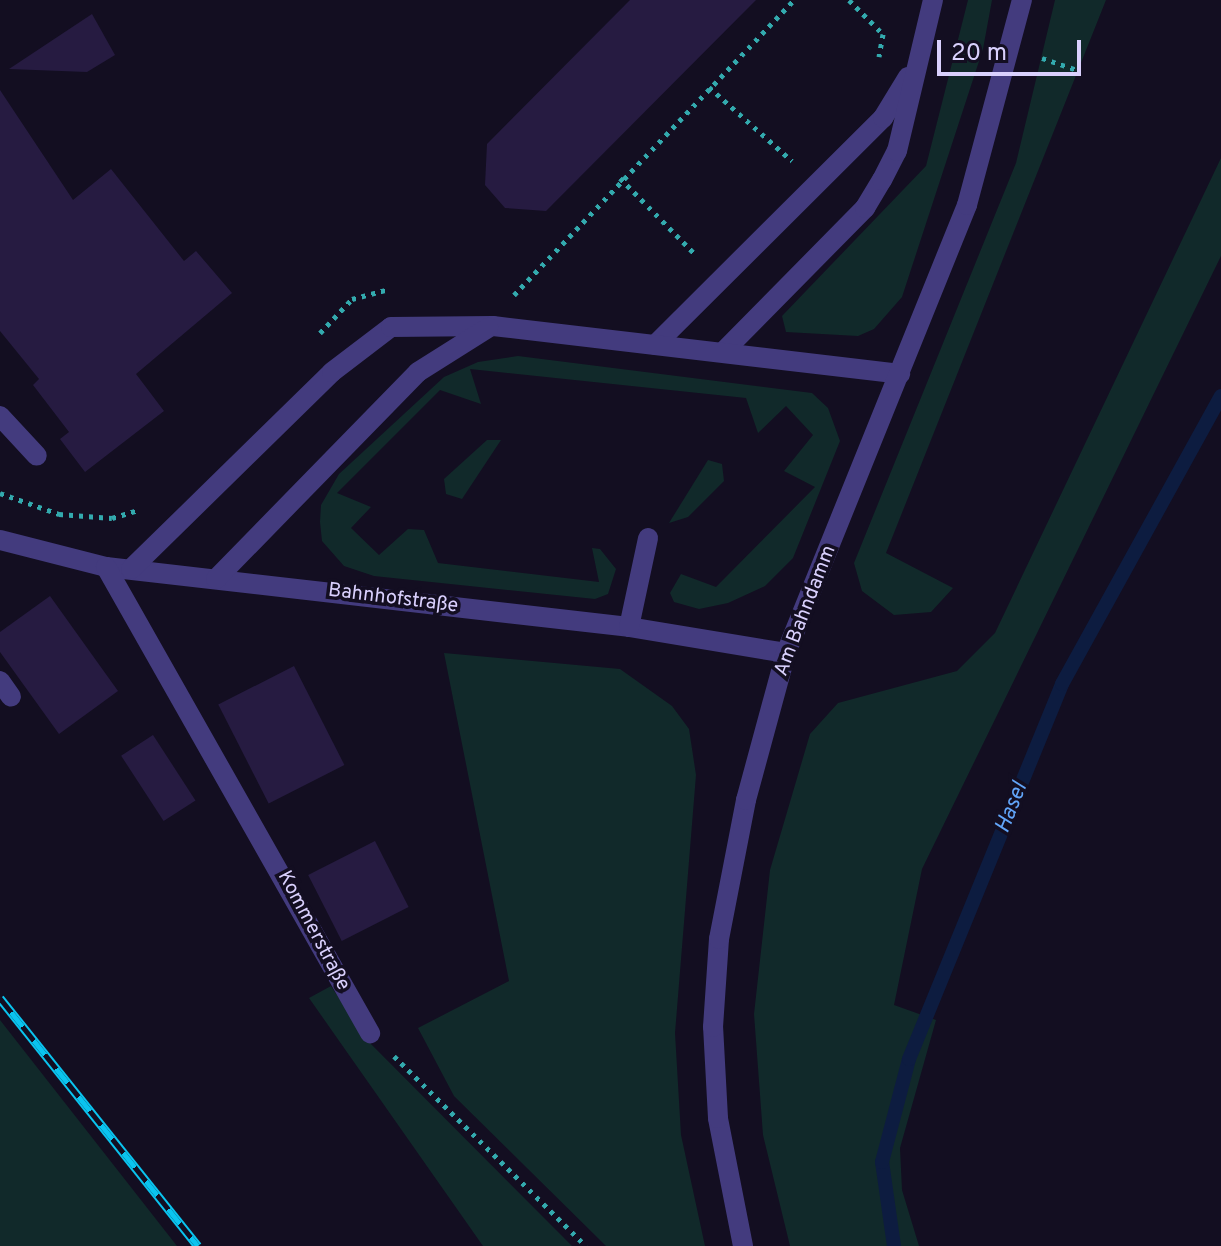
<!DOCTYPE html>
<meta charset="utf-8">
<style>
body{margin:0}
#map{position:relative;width:1221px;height:1246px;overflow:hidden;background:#130e21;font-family:Overpass,sans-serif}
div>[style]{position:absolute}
.green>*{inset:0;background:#11292a}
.stream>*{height:14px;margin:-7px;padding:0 7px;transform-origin:7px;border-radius:7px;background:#0d1c40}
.building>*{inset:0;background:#261b41;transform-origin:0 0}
.path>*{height:5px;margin-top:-2.5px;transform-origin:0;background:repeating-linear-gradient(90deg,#33aaae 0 4px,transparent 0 10px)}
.minor>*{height:20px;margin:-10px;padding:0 10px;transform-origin:10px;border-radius:10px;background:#433b7e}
.rail>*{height:9px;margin-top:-4.5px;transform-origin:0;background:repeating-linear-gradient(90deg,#130e21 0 18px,#0ac4ef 0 36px);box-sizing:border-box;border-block:2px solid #0ac4ef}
span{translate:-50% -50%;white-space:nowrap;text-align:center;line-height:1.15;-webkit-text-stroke:7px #130e21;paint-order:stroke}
.street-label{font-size:20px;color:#d9d0fd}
.water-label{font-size:22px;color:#62a5f9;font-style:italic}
.scale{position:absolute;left:937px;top:40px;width:144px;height:36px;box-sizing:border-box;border:4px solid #d9d0fd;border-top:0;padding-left:10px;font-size:24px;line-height:28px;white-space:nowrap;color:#d9d0fd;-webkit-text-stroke:6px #130e21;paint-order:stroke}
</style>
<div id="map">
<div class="green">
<i style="clip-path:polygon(968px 0,992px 0,983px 49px,902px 297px,874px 329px,858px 336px,786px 332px,782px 316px,926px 166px)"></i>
<i style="clip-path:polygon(1055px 0,1106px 0,886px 553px,953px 588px,931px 612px,894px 615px,862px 591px,854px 563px,1016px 163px)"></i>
<i style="clip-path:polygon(1221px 158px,1221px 256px,922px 869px,894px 1005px,936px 1020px,900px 1148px,902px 1190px,919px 1246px,790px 1246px,763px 1135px,754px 1014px,770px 870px,810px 734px,838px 703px,957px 671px,995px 633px)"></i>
<i style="clip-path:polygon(518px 356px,812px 393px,828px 408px,840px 441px,793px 558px,765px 586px,728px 603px,699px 609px,674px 602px,670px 593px,681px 574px,716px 587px,815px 487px,784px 471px,813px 435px,786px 406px,758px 433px,746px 398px,470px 369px,481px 404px,440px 390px,337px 493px,371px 507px,351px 528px,379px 555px,408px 529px,424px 530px,438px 563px,599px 582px,592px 548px,600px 549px,616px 569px,608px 594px,595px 599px,374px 576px,344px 566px,322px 541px,320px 522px,321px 505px,339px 474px,444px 377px,478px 362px)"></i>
<i style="clip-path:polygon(487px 440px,501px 440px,462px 499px,446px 494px,444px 479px)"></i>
<i style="clip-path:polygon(708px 460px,722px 464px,724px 481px,688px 517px,669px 523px)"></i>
<i style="clip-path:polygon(444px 653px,620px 669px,672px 706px,689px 729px,696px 775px,675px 1033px,681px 1135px,705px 1246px,606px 1246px,454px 1096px,418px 1028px,509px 981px)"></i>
<i style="clip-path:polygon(331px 986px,364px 1037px,572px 1246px,483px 1246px,309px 998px)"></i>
<i style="clip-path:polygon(0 1020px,177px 1246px,0 1246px)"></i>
</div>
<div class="stream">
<i style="left:894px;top:1246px;width:85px;rotate:-98.1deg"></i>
<i style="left:882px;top:1162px;width:106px;rotate:-75.3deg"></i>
<i style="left:909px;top:1059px;width:405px;rotate:-67.8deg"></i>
<i style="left:1062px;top:684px;width:329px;rotate:-61.1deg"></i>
</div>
<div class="building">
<i style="clip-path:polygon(630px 0,756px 0,546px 211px,505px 208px,485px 185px,487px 144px)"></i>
<i style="clip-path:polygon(92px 14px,115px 55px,87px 72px,9px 69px)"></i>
<i style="clip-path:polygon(0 90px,73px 200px,111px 169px,184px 261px,196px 251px,232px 293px,136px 374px,164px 411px,85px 472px,60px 439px,69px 432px,33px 385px,39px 379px,0 331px)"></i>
<i style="clip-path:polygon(50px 596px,118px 691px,59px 734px,0 652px,0 632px)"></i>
<i style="left:294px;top:666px;width:111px;height:85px;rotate:63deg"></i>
<i style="left:153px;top:735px;width:78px;height:38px;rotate:57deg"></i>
<i style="left:375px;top:841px;width:74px;height:75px;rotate:63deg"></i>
</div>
<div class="path">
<i style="left:849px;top:0;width:48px;rotate:45deg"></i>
<i style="left:883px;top:34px;width:23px;rotate:100deg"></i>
<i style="left:1042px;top:58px;width:40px;rotate:18.9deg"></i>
<i style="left:709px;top:87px;width:111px;rotate:41.7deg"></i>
<i style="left:620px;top:178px;width:107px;rotate:45.4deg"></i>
<i style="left:514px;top:295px;width:407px;rotate:-46.5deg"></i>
<i style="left:320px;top:333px;width:47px;rotate:-46.7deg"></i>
<i style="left:352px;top:299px;width:38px;rotate:-15deg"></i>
<i style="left:0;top:493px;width:63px;rotate:19.6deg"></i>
<i style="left:59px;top:514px;width:53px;rotate:4.3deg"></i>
<i style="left:112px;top:518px;width:28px;rotate:-17deg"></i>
<i style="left:394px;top:1056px;width:270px;rotate:44.7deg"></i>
</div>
<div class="minor">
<i style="left:655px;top:345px;width:322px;rotate:-44.9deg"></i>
<i style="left:883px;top:118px;width:48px;rotate:-58.6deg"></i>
<i style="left:724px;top:351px;width:201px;rotate:-45.4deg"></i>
<i style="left:865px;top:208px;width:33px;rotate:-59deg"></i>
<i style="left:882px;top:180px;width:33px;rotate:-63deg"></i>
<i style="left:897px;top:151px;width:155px;rotate:-76.6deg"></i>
<i style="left:0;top:416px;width:54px;rotate:47.2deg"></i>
<i style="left:0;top:540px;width:109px;rotate:14.3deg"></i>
<i style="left:106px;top:567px;width:526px;rotate:6.54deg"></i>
<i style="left:629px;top:627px;width:159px;rotate:9.4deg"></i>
<i style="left:106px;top:567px;width:536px;rotate:60.47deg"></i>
<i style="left:131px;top:569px;width:281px;rotate:-44.4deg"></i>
<i style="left:332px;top:372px;width:74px;rotate:-37.3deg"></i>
<i style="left:391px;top:327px;width:102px;rotate:-0.6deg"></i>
<i style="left:493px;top:326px;width:410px;rotate:6.7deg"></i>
<i style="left:216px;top:579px;width:289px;rotate:-45.7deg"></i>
<i style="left:418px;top:372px;width:83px;rotate:-32.2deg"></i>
<i style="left:629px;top:627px;width:91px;rotate:-77.9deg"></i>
<i style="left:0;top:681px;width:19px;rotate:55deg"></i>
<i style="left:743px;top:1246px;width:130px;rotate:-101.1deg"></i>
<i style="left:718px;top:1118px;width:91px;rotate:-93.1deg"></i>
<i style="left:713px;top:1027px;width:88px;rotate:-86.1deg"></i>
<i style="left:719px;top:939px;width:142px;rotate:-79deg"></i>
<i style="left:746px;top:800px;width:152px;rotate:-74.8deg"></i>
<i style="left:786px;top:653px;width:483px;rotate:-68deg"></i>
<i style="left:967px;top:205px;width:212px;rotate:-75deg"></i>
</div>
<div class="rail">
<i style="left:0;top:998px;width:317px;rotate:51.4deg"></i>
</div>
<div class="street-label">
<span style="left:393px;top:599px;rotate:7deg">Bahnhofstraße</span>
<span style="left:806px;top:611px;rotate:-69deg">Am Bahndamm</span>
<span style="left:313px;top:931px;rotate:62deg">Kommerstraße</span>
</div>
<div class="water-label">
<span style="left:1012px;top:808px;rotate:-68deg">Hasel</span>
</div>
<div class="scale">20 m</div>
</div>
